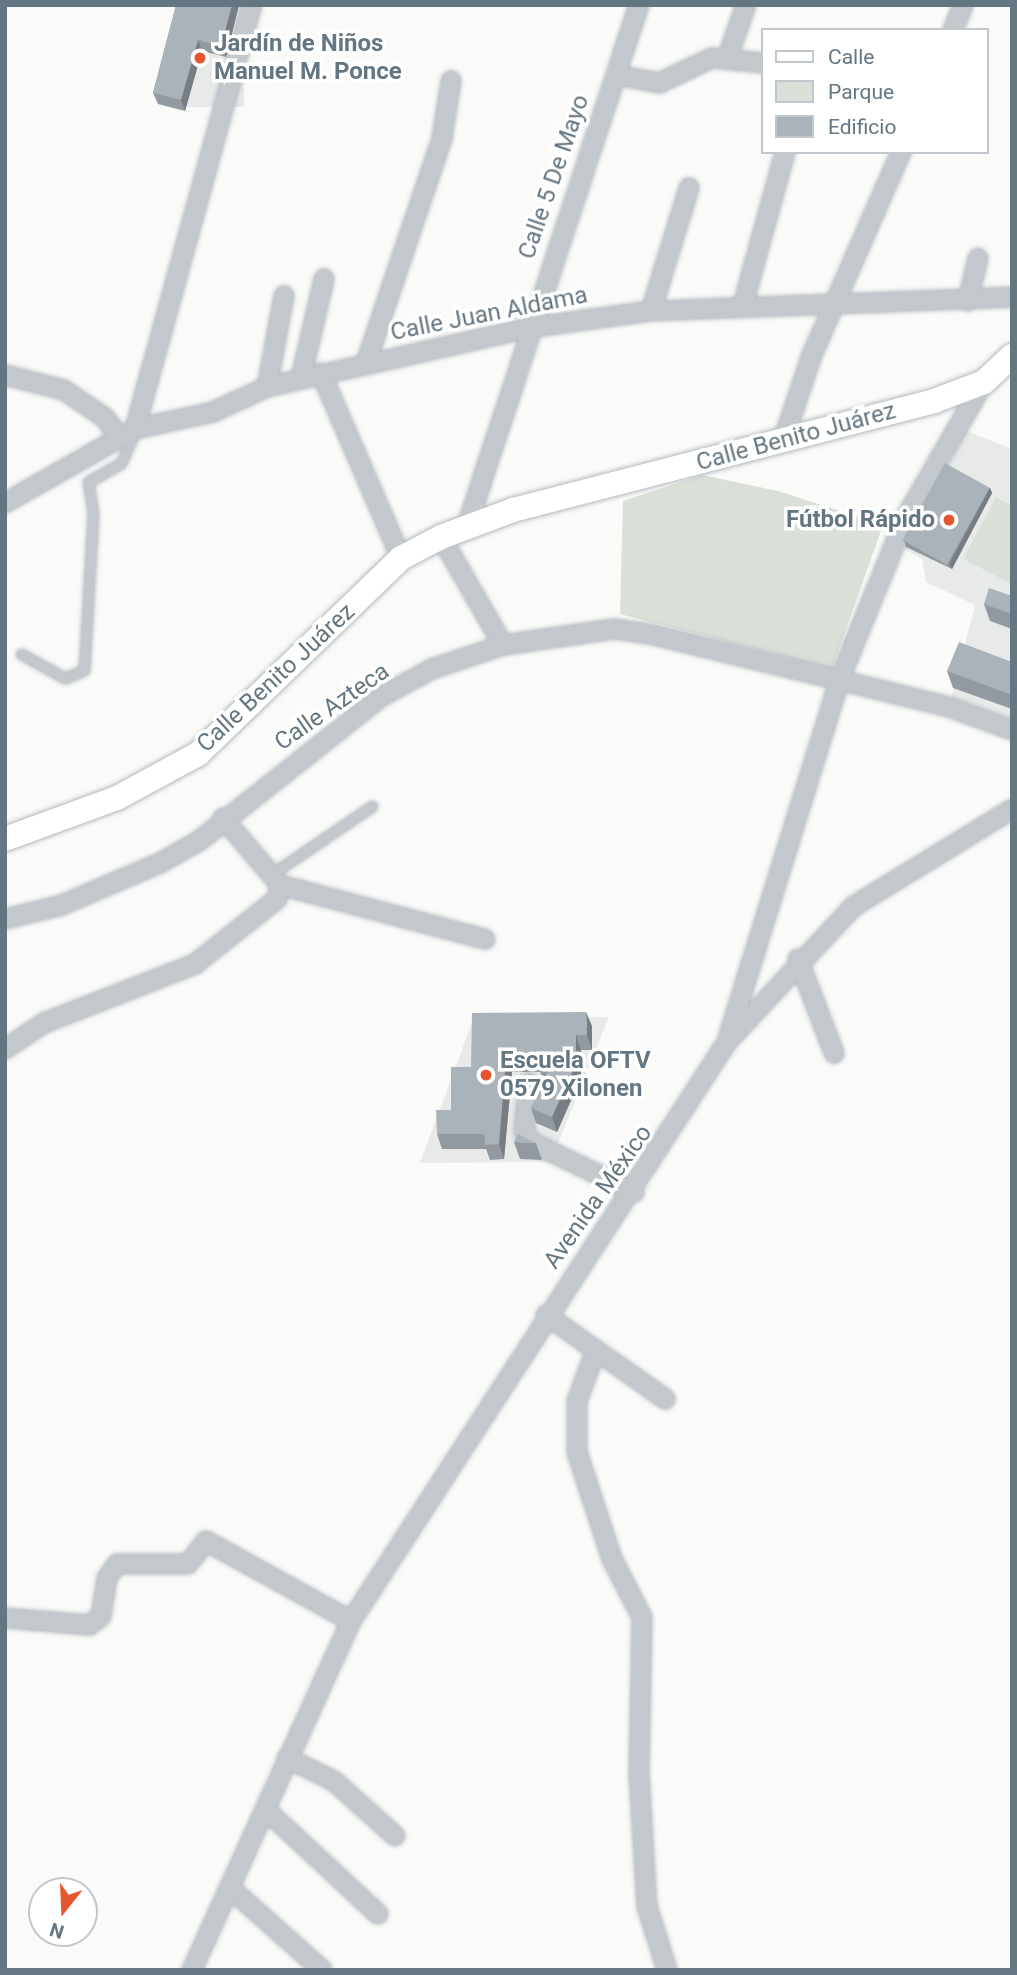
<!DOCTYPE html>
<meta charset="utf-8">
<style>
body{margin:0}
#map{position:relative;width:1017px;height:1975px;overflow:hidden;background:#fafaf8;font-family:Roboto,sans-serif}
div>[style]{position:absolute}
.built>*{inset:0;background:#e8e9e9;transform-origin:0 0}
.green>*{inset:0;background:#dadfd7}
.roads{filter:drop-shadow(0 0 2px #b3babf) drop-shadow(0 0 2px #b3babf)}
.lane>*{height:9px;margin:-4.5px;padding:0 4.5px;transform-origin:4.5px;border-radius:4.5px;background:#c3c8cc}
.street>*{height:18px;margin:-9px;padding:0 9px;transform-origin:9px;border-radius:9px;background:#c3c8cc}
.secondary>*{height:24px;margin:-12px;padding:0 12px;transform-origin:12px;border-radius:12px;background:#fff}
.wall>*{inset:0;background:#929a9f}
.shaded-wall>*{inset:0;background:#777d82}
.building>*{inset:0;background:#aab3b9;transform-origin:0 0}
.dots>*{width:19px;height:19px;translate:-50% -50%;box-sizing:border-box;border:4px solid #fff;border-radius:50%}
span{translate:-50% -50%;white-space:nowrap;text-align:center;line-height:1.15;-webkit-text-stroke:7px #fff;paint-order:stroke}
.poi-label{font-size:24px;color:#657683;font-weight:700}
.left{translate:0 -50%;text-align:left}
.right{translate:-100% -50%;text-align:right}
.street-label{font-size:24px;color:#657683}
.frame{position:absolute;inset:0;border:7px solid #657683;pointer-events:none}
.legend{position:absolute;left:761px;top:28px;width:228px;height:126px;box-sizing:border-box;background:#fff;border:2px solid #c1c8cd;margin:0;padding:9px 12px;list-style:none;font-size:21px;color:#657683}
.legend li{display:flex;align-items:center;gap:14px;height:35px}
.legend b{width:35px;border:2px solid #c1c8cd}
.north{position:absolute;left:28px;top:1877px;width:70px;height:70px;box-sizing:border-box;background:#fff;border:2px solid #c1c8cd;border-radius:50%;rotate:198deg;font-size:19px;font-weight:700;line-height:28px;text-align:center;color:#657683}
.north::after{content:'';display:block;margin:auto;width:24px;height:32px;background:#e4572e;clip-path:polygon(50% 0,100% 100%,50% 72%,0 100%)}
</style>
<div id="map">
<div class="built">
<i style="left:183px;top:5px;width:61px;height:102px"></i>
<i style="clip-path:polygon(966px 431px,1012px 449px,1012px 730px,949px 707px,975px 605px,926px 582px,922px 559px,904px 549px)"></i>
<i style="clip-path:polygon(474px 1017px,609px 1017px,557px 1146px,614px 1189px,552px 1162px,420px 1163px)"></i>
</div>
<div class="green">
<i style="clip-path:polygon(702px 475px,778px 491px,883px 525px,832px 669px,620px 614px,623px 501px)"></i>
<i style="clip-path:polygon(996px 497px,1012px 506px,1012px 584px,963px 559px)"></i>
</div>
<div class="roads">
<div class="lane">
<i style="left:21px;top:654px;width:50px;rotate:28.6deg"></i>
<i style="left:65px;top:678px;width:21px;rotate:-23deg"></i>
<i style="left:84px;top:670px;width:157px;rotate:-86.7deg"></i>
<i style="left:93px;top:513px;width:31px;rotate:-99deg"></i>
<i style="left:88px;top:482px;width:38px;rotate:-30deg"></i>
<i style="left:121px;top:463px;width:35px;rotate:-66deg"></i>
<i style="left:272px;top:874px;width:121px;rotate:-34.2deg"></i>
</div>
<div class="street">
<i style="left:953px;top:30px;width:27px;rotate:-68deg"></i>
<i style="left:728px;top:56px;width:54px;rotate:-70.6deg"></i>
<i style="left:616px;top:75px;width:44px;rotate:10.5deg"></i>
<i style="left:659px;top:83px;width:59px;rotate:-25.3deg"></i>
<i style="left:712px;top:58px;width:51px;rotate:5.6deg"></i>
<i style="left:968px;top:301px;width:44px;rotate:-76.9deg"></i>
<i style="left:743px;top:305px;width:159px;rotate:-74.6deg"></i>
<i style="left:651px;top:311px;width:129px;rotate:-72.8deg"></i>
<i style="left:366px;top:363px;width:237px;rotate:-71.3deg"></i>
<i style="left:442px;top:138px;width:58px;rotate:-81deg"></i>
<i style="left:321px;top:373px;width:202px;rotate:66.6deg"></i>
<i style="left:5px;top:375px;width:61px;rotate:14.3deg"></i>
<i style="left:64px;top:390px;width:50px;rotate:34.3deg"></i>
<i style="left:105px;top:418px;width:25px;rotate:53deg"></i>
<i style="left:301px;top:378px;width:102px;rotate:-76.9deg"></i>
<i style="left:267px;top:387px;width:93px;rotate:-79.4deg"></i>
<i style="left:135px;top:429px;width:440px;rotate:-74.6deg"></i>
<i style="left:783px;top:441px;width:91px;rotate:-71.4deg"></i>
<i style="left:812px;top:355px;width:222px;rotate:-66.3deg"></i>
<i style="left:5px;top:503px;width:150px;rotate:-29.6deg"></i>
<i style="left:135px;top:429px;width:80px;rotate:-12.3deg"></i>
<i style="left:213px;top:412px;width:60px;rotate:-24.8deg"></i>
<i style="left:267px;top:387px;width:268px;rotate:-12.7deg"></i>
<i style="left:528px;top:328px;width:124px;rotate:-7.9deg"></i>
<i style="left:651px;top:311px;width:361px;rotate:-2.2deg"></i>
<i style="left:467px;top:526px;width:549px;rotate:-71.73deg"></i>
<i style="left:441px;top:537px;width:125px;rotate:60.1deg"></i>
<i style="left:280px;top:885px;width:212px;rotate:14.8deg"></i>
<i style="left:5px;top:919px;width:59px;rotate:-13.8deg"></i>
<i style="left:62px;top:905px;width:107px;rotate:-23.2deg"></i>
<i style="left:160px;top:863px;width:45px;rotate:-29.4deg"></i>
<i style="left:199px;top:841px;width:233px;rotate:-38.4deg"></i>
<i style="left:382px;top:696px;width:57px;rotate:-28.4deg"></i>
<i style="left:432px;top:669px;width:75px;rotate:-18.7deg"></i>
<i style="left:503px;top:645px;width:112px;rotate:-8.2deg"></i>
<i style="left:614px;top:629px;width:36px;rotate:8deg"></i>
<i style="left:650px;top:634px;width:308px;rotate:13.7deg"></i>
<i style="left:949px;top:707px;width:67px;rotate:20.1deg"></i>
<i style="left:798px;top:959px;width:101px;rotate:69deg"></i>
<i style="left:729px;top:1035px;width:374px;rotate:-72.7deg"></i>
<i style="left:840px;top:678px;width:174px;rotate:-67.7deg"></i>
<i style="left:906px;top:517px;width:156px;rotate:-60deg"></i>
<i style="left:5px;top:1049px;width:47px;rotate:-33.7deg"></i>
<i style="left:44px;top:1023px;width:162px;rotate:-21.3deg"></i>
<i style="left:195px;top:964px;width:105px;rotate:-38.4deg"></i>
<i style="left:277px;top:899px;width:14px;rotate:-78deg"></i>
<i style="left:280px;top:885px;width:88px;rotate:-130.4deg"></i>
<i style="left:529px;top:1083px;width:48px;rotate:95.9deg"></i>
<i style="left:524px;top:1131px;width:11px;rotate:63deg"></i>
<i style="left:529px;top:1141px;width:117px;rotate:25.9deg"></i>
<i style="left:546px;top:1315px;width:146px;rotate:35.2deg"></i>
<i style="left:596px;top:1350px;width:54px;rotate:110.4deg"></i>
<i style="left:577px;top:1401px;width:51px;rotate:90deg"></i>
<i style="left:577px;top:1452px;width:113px;rotate:71.9deg"></i>
<i style="left:612px;top:1559px;width:65px;rotate:62.7deg"></i>
<i style="left:642px;top:1617px;width:156px;rotate:91.1deg"></i>
<i style="left:639px;top:1773px;width:133px;rotate:86.6deg"></i>
<i style="left:647px;top:1906px;width:67px;rotate:72.6deg"></i>
<i style="left:5px;top:1618px;width:85px;rotate:4.7deg"></i>
<i style="left:90px;top:1625px;width:14px;rotate:-39deg"></i>
<i style="left:101px;top:1616px;width:38px;rotate:-81deg"></i>
<i style="left:107px;top:1578px;width:17px;rotate:-54deg"></i>
<i style="left:117px;top:1564px;width:71px"></i>
<i style="left:188px;top:1564px;width:29px;rotate:-52deg"></i>
<i style="left:206px;top:1541px;width:166px;rotate:28.9deg"></i>
<i style="left:287px;top:1758px;width:52px;rotate:26.1deg"></i>
<i style="left:334px;top:1781px;width:82px;rotate:42deg"></i>
<i style="left:266px;top:1810px;width:153px;rotate:42.9deg"></i>
<i style="left:230px;top:1888px;width:123px;rotate:41.7deg"></i>
<i style="left:192px;top:1970px;width:384px;rotate:-65.5deg"></i>
<i style="left:351px;top:1621px;width:690px;rotate:-57deg"></i>
<i style="left:727px;top:1042px;width:186px;rotate:-47deg"></i>
<i style="left:854px;top:906px;width:185px;rotate:-31.5deg"></i>
</div>
<div class="secondary">
<i style="left:5px;top:839px;width:119px;rotate:-20.1deg"></i>
<i style="left:117px;top:798px;width:92px;rotate:-28.5deg"></i>
<i style="left:198px;top:754px;width:282px;rotate:-44deg"></i>
<i style="left:401px;top:558px;width:45px;rotate:-27.7deg"></i>
<i style="left:441px;top:537px;width:77px;rotate:-20.6deg"></i>
<i style="left:513px;top:510px;width:435px;rotate:-14.5deg"></i>
<i style="left:934px;top:401px;width:53px;rotate:-20.8deg"></i>
<i style="left:984px;top:382px;width:38px;rotate:-43deg"></i>
</div>
</div>
<div class="wall">
<i style="clip-path:polygon(176px 5px,239px 5px,226px 57px,202px 51px,185px 111px,158px 104px,153px 93px)"></i>
<i style="clip-path:polygon(990px 488px,992px 493px,952px 569px,906px 547px,904px 541px)"></i>
<i style="clip-path:polygon(1012px 596px,1012px 629px,990px 621px,984px 604px)"></i>
<i style="clip-path:polygon(1012px 662px,1012px 709px,953px 688px,947px 671px)"></i>
<i style="clip-path:polygon(592px 1026px,592px 1050px,581px 1050px,581px 1078px,557px 1132px,536px 1123px,531px 1108px,544px 1081px,540px 1072px,512px 1072px,504px 1159px,490px 1160px,486px 1149px,442px 1149px,437px 1134px,451px 1110px,471px 1067px)"></i>
<i style="clip-path:polygon(514px 1142px,536px 1143px,542px 1160px,520px 1159px)"></i>
</div>
<div class="shaded-wall">
<i style="clip-path:polygon(232px 5px,239px 5px,226px 57px,221px 46px)"></i>
<i style="clip-path:polygon(198px 40px,202px 51px,185px 111px,181px 100px)"></i>
<i style="clip-path:polygon(990px 488px,992px 493px,952px 569px,949px 564px)"></i>
<i style="clip-path:polygon(586px 1012px,592px 1026px,592px 1050px,587px 1035px)"></i>
<i style="clip-path:polygon(576px 1035px,581px 1050px,581px 1078px,557px 1132px,552px 1117px)"></i>
<i style="clip-path:polygon(506px 1057px,512px 1072px,504px 1159px,499px 1144px)"></i>
</div>
<div class="building">
<i style="clip-path:polygon(176px 5px,232px 5px,221px 46px,198px 40px,181px 100px,153px 93px)"></i>
<i style="left:945px;top:463px;width:51px;height:88px;rotate:29deg"></i>
<i style="clip-path:polygon(989px 588px,1012px 596px,1012px 614px,984px 604px)"></i>
<i style="clip-path:polygon(959px 642px,1012px 662px,1012px 695px,947px 671px)"></i>
<i style="clip-path:polygon(586px 1012px,587px 1035px,576px 1035px,576px 1064px,552px 1117px,531px 1108px,549px 1070px,540px 1070px,540px 1058px,506px 1057px,499px 1144px,485px 1145px,484px 1134px,437px 1134px,436px 1110px,451px 1110px,451px 1067px,471px 1067px,472px 1013px)"></i>
<i style="clip-path:polygon(518px 1134px,536px 1143px,514px 1142px)"></i>
</div>
<div class="dots">
<i style="left:200px;top:58px;background:#e4572e"></i>
<i style="left:949px;top:520px;background:#e4572e"></i>
<i style="left:486px;top:1075px;background:#e4572e"></i>
</div>
<div class="poi-label">
<span class="left" style="left:214px;top:58px">Jardín de Niños<br>Manuel M. Ponce</span>
<span class="right" style="left:935px;top:520px">Fútbol Rápido</span>
<span class="left" style="left:500px;top:1075px">Escuela OFTV<br>0579 Xilonen</span>
</div>
<div class="street-label">
<span style="left:554px;top:177px;rotate:-71deg">Calle 5 De Mayo</span>
<span style="left:489px;top:314px;rotate:-11deg">Calle Juan Aldama</span>
<span style="left:796px;top:437px;rotate:-15deg">Calle Benito Juárez</span>
<span style="left:276px;top:678px;rotate:-43deg">Calle Benito Juárez</span>
<span style="left:332px;top:707px;rotate:-35deg">Calle Azteca</span>
<span style="left:598px;top:1197px;rotate:-55deg">Avenida México</span>
</div>
<div class="frame"></div>
<ul class="legend">
<li><b style="height:9px;background:#fff"></b>Calle</li>
<li><b style="height:19px;background:#dadfd7"></b>Parque</li>
<li><b style="height:19px;background:#aab3b9"></b>Edificio</li>
</ul>
<div class="north">N</div>
</div>
